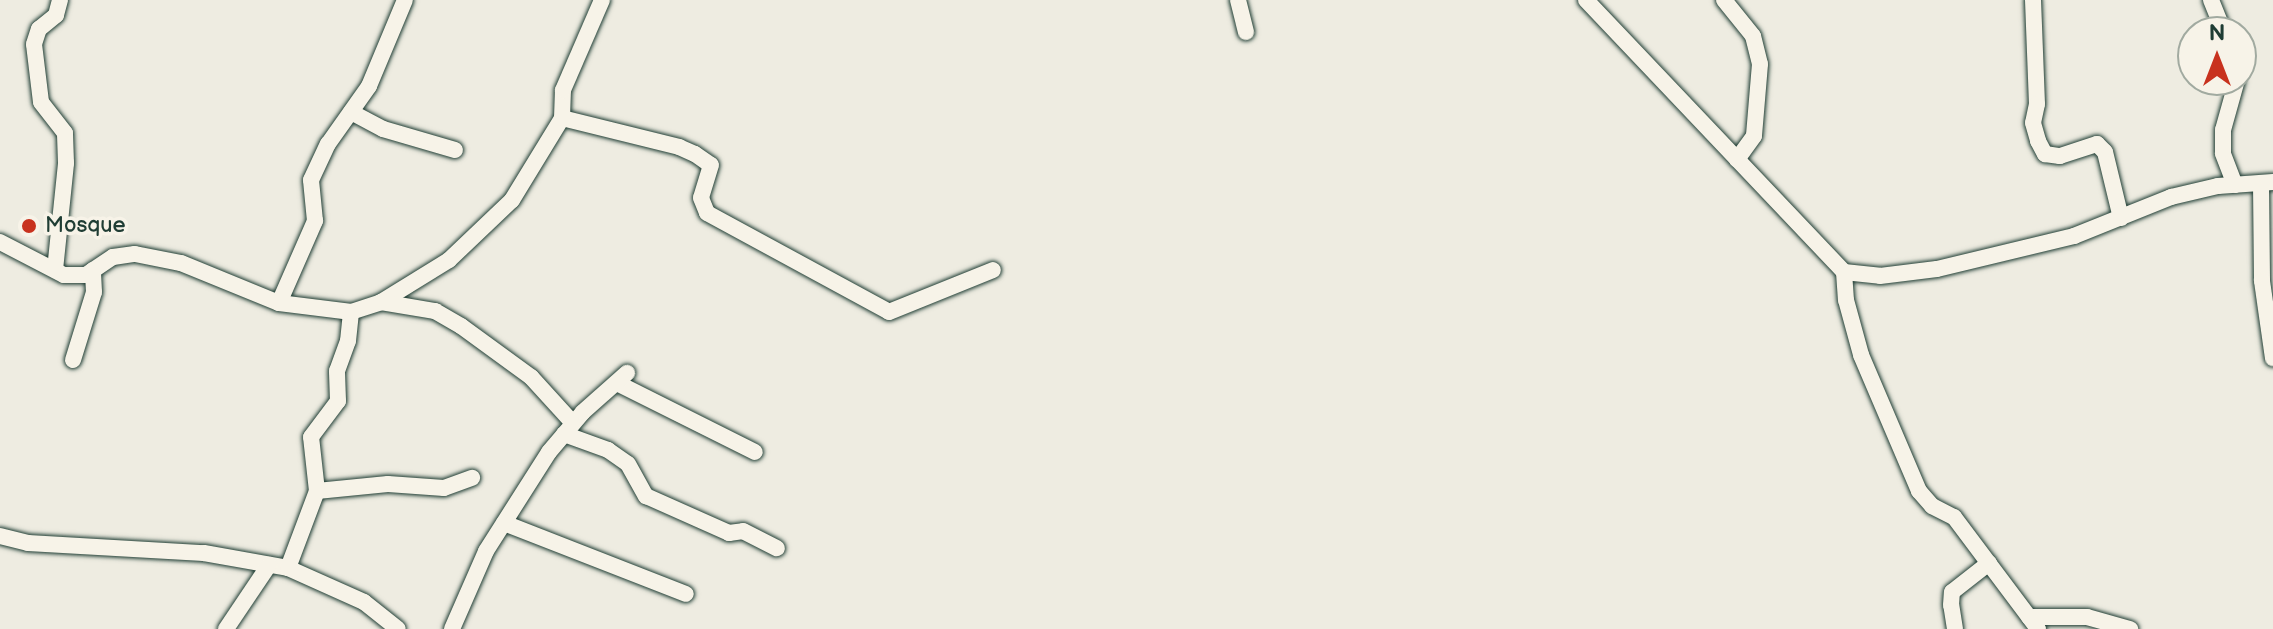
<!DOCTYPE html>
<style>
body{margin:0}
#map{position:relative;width:2273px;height:629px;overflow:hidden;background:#eeece1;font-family:"Balsamiq Sans",sans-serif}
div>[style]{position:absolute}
.roads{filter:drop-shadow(0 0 2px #1f3d34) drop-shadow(0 0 2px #1f3d34)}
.minor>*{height:16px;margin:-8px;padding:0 8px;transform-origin:8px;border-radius:8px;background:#f7f3e8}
.dots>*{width:22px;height:22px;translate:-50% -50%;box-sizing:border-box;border:4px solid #f7f3e8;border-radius:50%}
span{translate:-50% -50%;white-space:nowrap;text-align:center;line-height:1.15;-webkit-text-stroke:7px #f7f3e8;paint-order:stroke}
.poi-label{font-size:22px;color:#1f3d34}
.left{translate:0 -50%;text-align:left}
.north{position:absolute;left:2177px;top:16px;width:80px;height:80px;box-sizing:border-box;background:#f7f3e8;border:2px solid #a1aaa0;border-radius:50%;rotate:0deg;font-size:22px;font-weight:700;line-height:32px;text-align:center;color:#1f3d34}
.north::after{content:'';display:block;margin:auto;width:28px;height:36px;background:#c8321e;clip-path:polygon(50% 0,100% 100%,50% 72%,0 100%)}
</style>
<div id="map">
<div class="roads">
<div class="minor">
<i style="left:1238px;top:0;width:33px;rotate:76deg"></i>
<i style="left:1586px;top:0;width:375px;rotate:46.5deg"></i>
<i style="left:1844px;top:272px;width:36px;rotate:6deg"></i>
<i style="left:1880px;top:276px;width:57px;rotate:-7deg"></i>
<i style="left:1937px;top:269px;width:141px;rotate:-13.5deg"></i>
<i style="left:2074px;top:236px;width:105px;rotate:-21.9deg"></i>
<i style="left:2171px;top:197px;width:48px;rotate:-13.2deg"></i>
<i style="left:2218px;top:186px;width:55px;rotate:-4.2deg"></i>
<i style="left:1724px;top:0;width:46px;rotate:51.1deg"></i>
<i style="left:1753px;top:36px;width:29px;rotate:76deg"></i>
<i style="left:1760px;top:64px;width:72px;rotate:94.8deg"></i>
<i style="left:1754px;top:136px;width:29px;rotate:126deg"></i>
<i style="left:2033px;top:0;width:104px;rotate:87.8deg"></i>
<i style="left:2037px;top:104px;width:19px;rotate:102deg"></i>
<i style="left:2033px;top:123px;width:19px;rotate:74deg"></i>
<i style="left:2038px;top:141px;width:15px;rotate:62deg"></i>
<i style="left:2045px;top:154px;width:15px;rotate:8deg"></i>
<i style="left:2060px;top:156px;width:39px;rotate:-18deg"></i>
<i style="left:2097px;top:144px;width:11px;rotate:45deg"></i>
<i style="left:2105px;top:152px;width:68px;rotate:76.4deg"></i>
<i style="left:2211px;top:0;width:35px;rotate:68deg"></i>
<i style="left:351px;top:112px;width:36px;rotate:28deg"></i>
<i style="left:383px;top:129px;width:75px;rotate:16.3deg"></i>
<i style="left:562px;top:118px;width:121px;rotate:13.9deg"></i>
<i style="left:679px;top:147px;width:17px;rotate:24deg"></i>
<i style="left:695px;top:154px;width:19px;rotate:35deg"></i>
<i style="left:711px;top:165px;width:34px;rotate:107deg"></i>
<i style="left:701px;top:198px;width:16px;rotate:68deg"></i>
<i style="left:707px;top:213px;width:207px;rotate:28.5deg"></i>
<i style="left:889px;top:312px;width:112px;rotate:-22deg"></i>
<i style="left:2261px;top:184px;width:97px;rotate:89.4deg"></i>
<i style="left:2262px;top:281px;width:78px;rotate:81.9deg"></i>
<i style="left:2235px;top:185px;width:34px;rotate:-111deg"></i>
<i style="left:2223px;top:153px;width:23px;rotate:-90deg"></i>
<i style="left:2223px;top:130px;width:52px;rotate:-74.4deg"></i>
<i style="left:0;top:242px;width:72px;rotate:27.3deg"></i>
<i style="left:64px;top:275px;width:22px"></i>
<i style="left:86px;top:275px;width:32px;rotate:-34deg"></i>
<i style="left:113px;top:257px;width:22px;rotate:-8deg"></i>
<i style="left:135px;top:254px;width:47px;rotate:11.1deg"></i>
<i style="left:181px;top:263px;width:106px;rotate:22.2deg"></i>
<i style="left:279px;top:303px;width:73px;rotate:7.1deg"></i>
<i style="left:351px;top:312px;width:32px;rotate:-18deg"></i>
<i style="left:381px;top:302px;width:80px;rotate:-31.7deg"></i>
<i style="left:449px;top:260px;width:87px;rotate:-43.6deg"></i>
<i style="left:512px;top:200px;width:96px;rotate:-58.6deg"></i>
<i style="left:562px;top:118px;width:28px;rotate:-88deg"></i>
<i style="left:563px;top:90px;width:98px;rotate:-66.6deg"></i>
<i style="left:55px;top:270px;width:108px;rotate:-84.1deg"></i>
<i style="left:66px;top:163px;width:30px;rotate:-92deg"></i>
<i style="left:65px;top:133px;width:39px;rotate:-128deg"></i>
<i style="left:41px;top:102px;width:58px;rotate:-96.9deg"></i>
<i style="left:34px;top:44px;width:16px;rotate:-72deg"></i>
<i style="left:39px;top:29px;width:22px;rotate:-39deg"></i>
<i style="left:56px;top:15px;width:16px;rotate:-75deg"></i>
<i style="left:1844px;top:272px;width:28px;rotate:86deg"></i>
<i style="left:1846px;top:300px;width:57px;rotate:74.7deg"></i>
<i style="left:1861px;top:355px;width:148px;rotate:66.9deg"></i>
<i style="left:1919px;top:491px;width:20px;rotate:49deg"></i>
<i style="left:1932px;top:506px;width:25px;rotate:27deg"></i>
<i style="left:1954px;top:517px;width:140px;rotate:53.1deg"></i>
<i style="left:381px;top:302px;width:55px;rotate:9.5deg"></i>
<i style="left:435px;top:311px;width:30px;rotate:30deg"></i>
<i style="left:461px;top:326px;width:87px;rotate:36.1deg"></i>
<i style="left:531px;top:377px;width:62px;rotate:47.6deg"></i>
<i style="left:279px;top:303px;width:90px;rotate:-66.3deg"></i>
<i style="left:315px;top:221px;width:41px;rotate:-95.6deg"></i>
<i style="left:311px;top:180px;width:40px;rotate:-65deg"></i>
<i style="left:328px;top:144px;width:71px;rotate:-54.7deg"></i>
<i style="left:369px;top:86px;width:93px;rotate:-67.3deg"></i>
<i style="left:73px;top:360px;width:71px;rotate:-72.8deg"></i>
<i style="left:94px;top:292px;width:22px;rotate:-93deg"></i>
<i style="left:617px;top:383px;width:154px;rotate:26.6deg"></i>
<i style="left:564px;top:434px;width:47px;rotate:20deg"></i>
<i style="left:608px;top:450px;width:24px;rotate:35deg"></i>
<i style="left:628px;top:464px;width:37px;rotate:61deg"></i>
<i style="left:646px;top:496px;width:91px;rotate:24deg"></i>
<i style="left:729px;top:533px;width:14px;rotate:-8deg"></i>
<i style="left:743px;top:531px;width:38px;rotate:27deg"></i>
<i style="left:317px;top:491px;width:71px;rotate:-5.6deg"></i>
<i style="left:388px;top:484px;width:56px;rotate:4.1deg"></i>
<i style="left:444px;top:488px;width:30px;rotate:-20deg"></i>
<i style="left:504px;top:523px;width:195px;rotate:21.3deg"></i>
<i style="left:0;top:536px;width:29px;rotate:14deg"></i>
<i style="left:28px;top:543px;width:176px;rotate:3.3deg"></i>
<i style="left:204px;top:553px;width:85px;rotate:10.1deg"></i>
<i style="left:288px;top:568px;width:83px;rotate:24.1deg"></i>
<i style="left:364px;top:602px;width:43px;rotate:38.5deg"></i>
<i style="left:288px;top:568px;width:82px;rotate:-69.4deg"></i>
<i style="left:317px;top:491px;width:54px;rotate:-96.3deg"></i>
<i style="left:311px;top:437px;width:45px;rotate:-53.1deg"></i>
<i style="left:338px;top:401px;width:30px;rotate:-92deg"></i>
<i style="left:337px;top:371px;width:32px;rotate:-70deg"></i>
<i style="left:348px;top:341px;width:29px;rotate:-84deg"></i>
<i style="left:2029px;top:617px;width:58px"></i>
<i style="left:2087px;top:617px;width:45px;rotate:15.6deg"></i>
<i style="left:226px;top:629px;width:77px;rotate:-56.1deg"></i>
<i style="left:452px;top:629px;width:85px;rotate:-66.4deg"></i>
<i style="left:486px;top:551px;width:117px;rotate:-57.5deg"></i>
<i style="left:549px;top:452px;width:52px;rotate:-49.6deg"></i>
<i style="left:583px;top:412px;width:59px;rotate:-41.6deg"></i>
<i style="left:1955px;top:629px;width:24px;rotate:-99deg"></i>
<i style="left:1951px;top:605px;width:13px;rotate:-86deg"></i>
<i style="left:1952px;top:592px;width:47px;rotate:-38.1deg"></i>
</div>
</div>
<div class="dots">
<i style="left:29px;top:226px;background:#c8321e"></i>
</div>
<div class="poi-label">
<span class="left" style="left:45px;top:226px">Mosque</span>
</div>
<div class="north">N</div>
</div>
